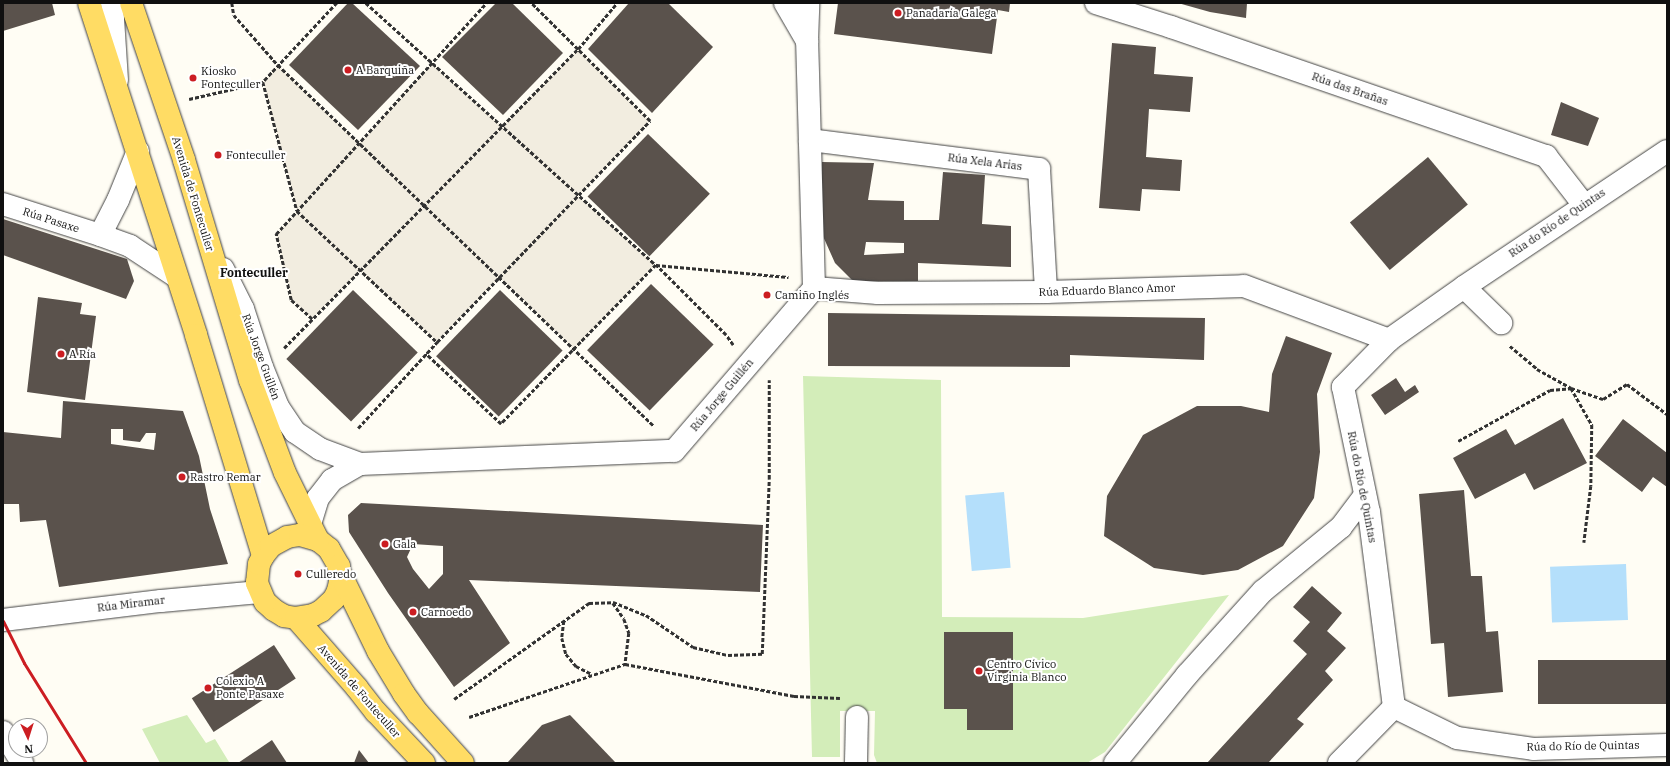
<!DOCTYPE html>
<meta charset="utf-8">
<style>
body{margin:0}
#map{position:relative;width:1670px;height:766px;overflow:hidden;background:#fffdf4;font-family:"IBM Plex Serif",serif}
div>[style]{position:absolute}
.green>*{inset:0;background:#d3edb9}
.plaza>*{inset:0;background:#f2ede0}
.water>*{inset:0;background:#b4dffb;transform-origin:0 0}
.building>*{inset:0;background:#5a524c;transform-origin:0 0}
.path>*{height:2.5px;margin-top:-1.25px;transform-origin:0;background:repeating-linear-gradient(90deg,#323232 0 4px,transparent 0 6px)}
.roads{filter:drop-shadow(0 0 1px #434343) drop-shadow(0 0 1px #434343)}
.minor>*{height:22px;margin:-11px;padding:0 11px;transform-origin:11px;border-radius:11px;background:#fff}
.major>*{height:22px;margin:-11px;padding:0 11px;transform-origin:11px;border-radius:11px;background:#ffdc64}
.rail>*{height:3px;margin:-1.5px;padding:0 1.5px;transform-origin:1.5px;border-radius:1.5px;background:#cc1d22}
.dots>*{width:11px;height:11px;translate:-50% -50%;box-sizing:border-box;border:2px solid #fff;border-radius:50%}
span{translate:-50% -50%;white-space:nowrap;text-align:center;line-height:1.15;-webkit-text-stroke:4px #fff;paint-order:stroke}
.poi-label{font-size:11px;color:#101010}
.left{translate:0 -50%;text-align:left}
.street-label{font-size:11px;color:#101010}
.neighbourhood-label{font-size:12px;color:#101010;font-weight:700}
.frame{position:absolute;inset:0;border:4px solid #101010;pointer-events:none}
.north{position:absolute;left:8px;top:718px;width:40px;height:40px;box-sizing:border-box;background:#fff;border:1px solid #9f9f9f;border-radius:50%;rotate:176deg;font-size:11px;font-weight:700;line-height:16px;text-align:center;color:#101010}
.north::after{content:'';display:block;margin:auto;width:14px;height:18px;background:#cc1d22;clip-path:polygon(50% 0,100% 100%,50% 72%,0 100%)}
</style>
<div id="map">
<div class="green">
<i style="clip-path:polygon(803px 376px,941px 380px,942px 617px,1083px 618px,1229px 595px,1105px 752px,1087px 763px,877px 763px,874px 755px,875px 711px,840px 711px,840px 757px,812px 757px)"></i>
<i style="clip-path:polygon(187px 715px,206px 743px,215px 739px,229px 762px,160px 763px,142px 729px)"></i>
</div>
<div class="plaza">
<i style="clip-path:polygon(578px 49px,650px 121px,579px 196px,656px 265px,574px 350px,500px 278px,437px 342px,360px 271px,312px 319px,291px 300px,276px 234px,297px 211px,263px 82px,278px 65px,359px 143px,432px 63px,502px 126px)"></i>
</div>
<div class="water">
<i style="left:1004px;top:492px;width:76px;height:39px;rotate:85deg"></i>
<i style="left:1626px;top:564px;width:56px;height:76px;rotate:88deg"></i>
</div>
<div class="building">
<i style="clip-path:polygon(3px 3px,52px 3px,55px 15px,3px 31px)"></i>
<i style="clip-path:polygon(348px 3px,352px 3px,420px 66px,358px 130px,289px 65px)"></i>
<i style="clip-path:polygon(496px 3px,512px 3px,563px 53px,503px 115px,442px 57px)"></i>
<i style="clip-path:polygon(629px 3px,668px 3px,713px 47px,652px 113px,588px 49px)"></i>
<i style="clip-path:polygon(838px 3px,1010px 3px,1009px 12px,998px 10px,992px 54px,834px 34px)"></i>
<i style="clip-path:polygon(1178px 3px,1247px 3px,1246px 18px,1210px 12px)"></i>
<i style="clip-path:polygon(1112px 43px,1156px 47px,1154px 74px,1193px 77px,1190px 112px,1149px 109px,1146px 157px,1182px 160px,1180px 191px,1142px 189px,1140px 211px,1099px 208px)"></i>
<i style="clip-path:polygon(1561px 102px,1599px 118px,1588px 146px,1551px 135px)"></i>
<i style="left:648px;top:134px;width:86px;height:87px;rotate:44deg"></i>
<i style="left:1428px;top:157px;width:62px;height:102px;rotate:50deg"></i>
<i style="clip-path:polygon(evenodd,822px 162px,874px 163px,868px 200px,904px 201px,904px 220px,939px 220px,943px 172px,985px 175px,982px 224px,1011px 226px,1011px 267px,918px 263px,918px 281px,853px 281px,835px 263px,818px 225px,822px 162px,866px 242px,904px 243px,904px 253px,864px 255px,866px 242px)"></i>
<i style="clip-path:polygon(3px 219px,127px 259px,134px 281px,126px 299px,3px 255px)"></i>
<i style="left:651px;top:284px;width:87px;height:92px;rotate:44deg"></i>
<i style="left:353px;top:290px;width:90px;height:96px;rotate:44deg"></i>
<i style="left:500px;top:290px;width:87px;height:92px;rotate:44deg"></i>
<i style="clip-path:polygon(38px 297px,82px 303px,80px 314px,96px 316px,85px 400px,27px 392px)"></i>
<i style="clip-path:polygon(828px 313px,1205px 318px,1204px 360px,1070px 355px,1070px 367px,828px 366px)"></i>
<i style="clip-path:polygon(1286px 336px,1332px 353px,1317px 394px,1320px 452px,1314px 498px,1283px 546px,1238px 570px,1203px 575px,1154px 568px,1104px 536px,1107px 496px,1143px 435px,1197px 406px,1241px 406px,1269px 412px,1272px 374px)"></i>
<i style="clip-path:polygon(1396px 378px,1405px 392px,1415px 385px,1419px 392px,1385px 415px,1371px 395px)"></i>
<i style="clip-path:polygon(evenodd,63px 401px,183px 411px,199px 456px,210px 509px,228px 564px,59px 587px,46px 520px,20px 522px,19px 504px,3px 504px,3px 432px,61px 438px,63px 401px,111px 429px,123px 429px,123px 440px,140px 442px,146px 433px,156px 433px,154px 450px,111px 444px,111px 429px)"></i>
<i style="clip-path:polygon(1563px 418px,1587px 463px,1534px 490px,1525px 473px,1475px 499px,1453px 458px,1506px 429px,1515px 445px)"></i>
<i style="clip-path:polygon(1623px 419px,1667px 453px,1667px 487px,1653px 477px,1642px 492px,1595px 456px)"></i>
<i style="clip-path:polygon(1464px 490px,1471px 576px,1482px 576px,1486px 632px,1498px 631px,1503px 692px,1448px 697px,1444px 643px,1431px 644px,1419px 494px)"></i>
<i style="clip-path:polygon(evenodd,361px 503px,763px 525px,760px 592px,469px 580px,510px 643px,454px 687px,388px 593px,349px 532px,348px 515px,361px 503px,413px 544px,443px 546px,443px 574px,429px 589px,413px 569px,407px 557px,413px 544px)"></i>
<i style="clip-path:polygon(1312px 586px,1342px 613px,1327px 631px,1346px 648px,1325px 671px,1333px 680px,1297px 719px,1304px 724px,1268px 763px,1207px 763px,1307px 654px,1293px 641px,1310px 622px,1293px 607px)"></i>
<i style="clip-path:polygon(944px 632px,1013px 632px,1013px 730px,967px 730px,967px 709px,944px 709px)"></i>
<i style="left:274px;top:645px;width:40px;height:98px;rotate:57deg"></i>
<i style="left:1667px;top:660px;width:44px;height:129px;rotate:90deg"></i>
<i style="clip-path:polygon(570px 715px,616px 763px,507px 763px,542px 725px)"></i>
<i style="clip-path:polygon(272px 740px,287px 763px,238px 763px)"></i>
<i style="clip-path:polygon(359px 750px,369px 763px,354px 763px)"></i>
</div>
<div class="path">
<i style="left:232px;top:3px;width:12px;rotate:81deg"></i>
<i style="left:234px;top:15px;width:67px;rotate:48.7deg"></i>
<i style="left:278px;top:65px;width:521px;rotate:43.83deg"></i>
<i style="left:337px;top:3px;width:108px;rotate:133.1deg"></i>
<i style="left:263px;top:82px;width:133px;rotate:75.2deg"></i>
<i style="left:297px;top:211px;width:192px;rotate:43.1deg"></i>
<i style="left:366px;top:3px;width:391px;rotate:42.1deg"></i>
<i style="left:656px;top:265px;width:222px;rotate:134.3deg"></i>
<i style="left:501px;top:424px;width:103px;rotate:-137deg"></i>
<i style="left:189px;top:99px;width:76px;rotate:-12.9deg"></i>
<i style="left:312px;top:319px;width:28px;rotate:-138deg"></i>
<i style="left:291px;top:300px;width:68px;rotate:-102.8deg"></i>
<i style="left:276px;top:234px;width:312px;rotate:-47.7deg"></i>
<i style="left:733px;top:345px;width:12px;rotate:-125deg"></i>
<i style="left:726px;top:335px;width:99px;rotate:-135deg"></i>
<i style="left:656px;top:265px;width:133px;rotate:5.2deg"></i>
<i style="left:1510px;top:346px;width:35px;rotate:40deg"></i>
<i style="left:1537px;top:369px;width:39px;rotate:29deg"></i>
<i style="left:1571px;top:388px;width:43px;rotate:60.4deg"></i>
<i style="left:1592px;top:425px;width:61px;rotate:90.9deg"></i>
<i style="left:1591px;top:486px;width:57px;rotate:97deg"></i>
<i style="left:284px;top:348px;width:419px;rotate:-45.5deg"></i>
<i style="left:578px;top:49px;width:60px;rotate:-49.7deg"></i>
<i style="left:358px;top:428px;width:117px;rotate:-47.4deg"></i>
<i style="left:437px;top:342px;width:307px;rotate:-46.1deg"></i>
<i style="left:650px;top:121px;width:168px;rotate:-135.2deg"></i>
<i style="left:1458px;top:441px;width:105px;rotate:-29deg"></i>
<i style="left:1550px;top:390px;width:21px;rotate:-5deg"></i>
<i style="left:1571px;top:388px;width:34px;rotate:19deg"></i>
<i style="left:1603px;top:399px;width:28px;rotate:-32deg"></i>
<i style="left:1627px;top:384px;width:50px;rotate:36.9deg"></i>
<i style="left:613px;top:603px;width:19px;rotate:55deg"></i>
<i style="left:624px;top:619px;width:15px;rotate:70deg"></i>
<i style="left:629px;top:633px;width:31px;rotate:97deg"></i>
<i style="left:564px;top:621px;width:17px;rotate:97deg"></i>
<i style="left:562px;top:638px;width:16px;rotate:76deg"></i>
<i style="left:566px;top:654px;width:16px;rotate:50deg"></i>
<i style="left:576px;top:666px;width:18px;rotate:27deg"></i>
<i style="left:454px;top:699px;width:166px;rotate:-35.4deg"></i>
<i style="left:589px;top:603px;width:24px;rotate:-2deg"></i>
<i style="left:613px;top:602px;width:35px;rotate:22deg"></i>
<i style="left:646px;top:615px;width:57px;rotate:34.2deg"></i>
<i style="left:693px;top:647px;width:36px;rotate:13deg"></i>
<i style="left:728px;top:655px;width:34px;rotate:-2deg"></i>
<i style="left:762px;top:654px;width:175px;rotate:-87.7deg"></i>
<i style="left:769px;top:479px;width:99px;rotate:-90deg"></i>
<i style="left:469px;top:717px;width:165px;rotate:-18.8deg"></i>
<i style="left:625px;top:664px;width:172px;rotate:10.7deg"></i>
<i style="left:794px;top:696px;width:46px;rotate:2.5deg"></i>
</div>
<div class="roads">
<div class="minor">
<i style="left:112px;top:3px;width:77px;rotate:86.3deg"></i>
<i style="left:785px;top:3px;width:44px;rotate:59.9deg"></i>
<i style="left:1096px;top:3px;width:79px;rotate:17.7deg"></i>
<i style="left:1171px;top:27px;width:397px;rotate:19deg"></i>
<i style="left:1546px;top:156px;width:62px;rotate:52.2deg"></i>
<i style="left:810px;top:140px;width:231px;rotate:7.2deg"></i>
<i style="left:1039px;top:169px;width:123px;rotate:86.7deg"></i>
<i style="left:138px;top:151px;width:53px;rotate:112.2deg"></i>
<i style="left:118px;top:200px;width:39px;rotate:117deg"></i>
<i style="left:100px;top:235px;width:32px;rotate:20deg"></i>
<i style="left:130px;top:246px;width:56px;rotate:33.4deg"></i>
<i style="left:1667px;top:151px;width:244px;rotate:146.2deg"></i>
<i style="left:1464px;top:287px;width:92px;rotate:144.8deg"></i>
<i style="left:1389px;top:340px;width:66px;rotate:134.4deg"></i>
<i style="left:1343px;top:387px;width:128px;rotate:78.3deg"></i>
<i style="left:1369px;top:512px;width:197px;rotate:82.7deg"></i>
<i style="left:1394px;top:707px;width:70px;rotate:26.2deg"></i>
<i style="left:1457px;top:738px;width:77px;rotate:8.2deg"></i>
<i style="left:1533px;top:749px;width:134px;rotate:-1.7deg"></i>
<i style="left:3px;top:204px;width:102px;rotate:17.7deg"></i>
<i style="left:223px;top:269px;width:45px;rotate:63.4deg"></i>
<i style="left:243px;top:309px;width:61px;rotate:71.9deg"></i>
<i style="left:262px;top:367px;width:43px;rotate:68.2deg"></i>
<i style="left:278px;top:407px;width:30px;rotate:56deg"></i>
<i style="left:295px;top:432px;width:30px;rotate:34deg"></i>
<i style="left:320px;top:449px;width:43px;rotate:20.6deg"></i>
<i style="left:360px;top:464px;width:314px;rotate:-2.4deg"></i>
<i style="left:674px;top:451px;width:215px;rotate:-49.3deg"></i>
<i style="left:814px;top:288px;width:247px;rotate:-91.6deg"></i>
<i style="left:807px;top:41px;width:38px;rotate:-88deg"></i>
<i style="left:1464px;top:287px;width:52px;rotate:44.2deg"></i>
<i style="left:814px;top:288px;width:64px;rotate:4.5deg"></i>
<i style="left:878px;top:293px;width:168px;rotate:-0.3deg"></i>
<i style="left:1046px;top:292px;width:198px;rotate:-1.7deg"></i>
<i style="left:1244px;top:286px;width:155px;rotate:20.4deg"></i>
<i style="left:310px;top:524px;width:27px;rotate:-73deg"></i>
<i style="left:318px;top:498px;width:23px;rotate:-52deg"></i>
<i style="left:332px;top:480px;width:32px;rotate:-30deg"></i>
<i style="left:3px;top:620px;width:159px;rotate:-6.9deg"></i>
<i style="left:161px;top:601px;width:99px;rotate:-5.2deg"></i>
<i style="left:3px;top:732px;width:36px;rotate:58deg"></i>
<i style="left:856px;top:763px;width:46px;rotate:-88.8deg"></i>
<i style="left:1115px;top:763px;width:114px;rotate:-50.7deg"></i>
<i style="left:1187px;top:675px;width:113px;rotate:-47.9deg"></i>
<i style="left:1263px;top:591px;width:101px;rotate:-39.4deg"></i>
<i style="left:1341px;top:527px;width:40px;rotate:-53deg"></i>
<i style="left:1339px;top:763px;width:78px;rotate:-45.5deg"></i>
</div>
<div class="major">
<i style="left:89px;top:3px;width:349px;rotate:72.1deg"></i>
<i style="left:196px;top:335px;width:231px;rotate:73.1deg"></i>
<i style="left:131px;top:3px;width:166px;rotate:71.3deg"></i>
<i style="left:184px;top:160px;width:230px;rotate:73.3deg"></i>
<i style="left:250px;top:380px;width:99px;rotate:69.4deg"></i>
<i style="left:285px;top:473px;width:75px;rotate:63.8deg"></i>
<i style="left:318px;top:540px;width:14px;rotate:39deg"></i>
<i style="left:329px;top:549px;width:20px;rotate:60deg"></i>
<i style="left:339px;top:566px;width:16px;rotate:86deg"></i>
<i style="left:340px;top:582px;width:9px;rotate:103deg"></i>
<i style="left:338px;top:591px;width:9px;rotate:117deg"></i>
<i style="left:334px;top:599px;width:18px;rotate:137deg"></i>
<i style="left:321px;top:611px;width:9px;rotate:153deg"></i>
<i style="left:313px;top:615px;width:17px;rotate:170deg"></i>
<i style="left:296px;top:618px;width:12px;rotate:-171deg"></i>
<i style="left:284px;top:616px;width:12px;rotate:-149deg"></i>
<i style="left:274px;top:610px;width:12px;rotate:-138deg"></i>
<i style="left:265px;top:602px;width:21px;rotate:-113deg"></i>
<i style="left:257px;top:583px;width:19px;rotate:-84deg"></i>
<i style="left:259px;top:564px;width:9px;rotate:-63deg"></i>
<i style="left:263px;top:556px;width:13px;rotate:-51deg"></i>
<i style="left:271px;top:546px;width:18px;rotate:-29deg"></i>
<i style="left:287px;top:537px;width:13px;rotate:-9deg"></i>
<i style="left:300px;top:535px;width:19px;rotate:16deg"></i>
<i style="left:340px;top:573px;width:87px;rotate:64deg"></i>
<i style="left:378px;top:651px;width:50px;rotate:58.8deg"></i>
<i style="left:404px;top:694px;width:24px;rotate:54deg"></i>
<i style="left:418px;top:713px;width:67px;rotate:48deg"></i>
<i style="left:296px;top:618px;width:93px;rotate:48.9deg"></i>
<i style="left:357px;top:688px;width:31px;rotate:52deg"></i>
<i style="left:376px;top:712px;width:70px;rotate:46.7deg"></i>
</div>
</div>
<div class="rail">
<i style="left:3px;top:621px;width:47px;rotate:63.4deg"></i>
<i style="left:24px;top:663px;width:118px;rotate:58.2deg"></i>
</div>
<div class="dots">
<i style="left:898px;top:13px;background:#cc1d22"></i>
<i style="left:348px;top:70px;background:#cc1d22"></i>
<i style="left:193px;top:78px;background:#cc1d22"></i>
<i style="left:218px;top:155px;background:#cc1d22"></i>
<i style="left:767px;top:295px;background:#cc1d22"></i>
<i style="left:61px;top:354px;background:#cc1d22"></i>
<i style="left:182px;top:477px;background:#cc1d22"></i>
<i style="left:385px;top:544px;background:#cc1d22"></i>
<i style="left:298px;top:574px;background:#cc1d22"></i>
<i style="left:413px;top:612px;background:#cc1d22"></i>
<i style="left:979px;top:671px;background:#cc1d22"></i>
<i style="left:208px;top:688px;background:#cc1d22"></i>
</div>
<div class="poi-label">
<span class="left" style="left:906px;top:13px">Panadaría Galega</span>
<span class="left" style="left:356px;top:70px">A Barquiña</span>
<span class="left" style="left:201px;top:78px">Kiosko<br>Fonteculler</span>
<span class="left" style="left:226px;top:155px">Fonteculler</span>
<span class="left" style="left:775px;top:295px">Camiño Inglés</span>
<span class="left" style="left:69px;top:354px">A Ría</span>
<span class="left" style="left:190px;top:477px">Rastro Remar</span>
<span class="left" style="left:393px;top:544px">Gala</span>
<span class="left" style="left:306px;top:574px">Culleredo</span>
<span class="left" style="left:421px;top:612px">Carnoedo</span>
<span class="left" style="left:987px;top:671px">Centro Cívico<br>Virginia Blanco</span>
<span class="left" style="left:216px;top:688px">Colexio A<br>Ponte Pasaxe</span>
</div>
<div class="street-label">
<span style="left:1350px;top:89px;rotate:19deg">Rúa das Brañas</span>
<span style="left:985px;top:162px;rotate:7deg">Rúa Xela Arias</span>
<span style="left:193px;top:194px;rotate:73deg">Avenida de Fonteculler</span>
<span style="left:51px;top:220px;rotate:18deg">Rúa Pasaxe</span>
<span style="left:1557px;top:223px;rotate:-34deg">Rúa do Río de Quintas</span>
<span style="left:1107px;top:290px;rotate:-2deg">Rúa Eduardo Blanco Amor</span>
<span style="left:261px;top:357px;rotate:70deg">Rúa Jorge Guillén</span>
<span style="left:722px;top:395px;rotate:-50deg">Rúa Jorge Guillén</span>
<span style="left:1362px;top:487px;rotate:79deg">Rúa do Río de Quintas</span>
<span style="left:131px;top:604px;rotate:-7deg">Rúa Miramar</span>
<span style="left:359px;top:691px;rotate:49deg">Avenida de Fonteculler</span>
<span style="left:1583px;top:746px;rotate:-1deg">Rúa do Río de Quintas</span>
</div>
<div class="neighbourhood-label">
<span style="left:254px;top:273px">Fonteculler</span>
</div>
<div class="frame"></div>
<div class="north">N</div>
</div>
